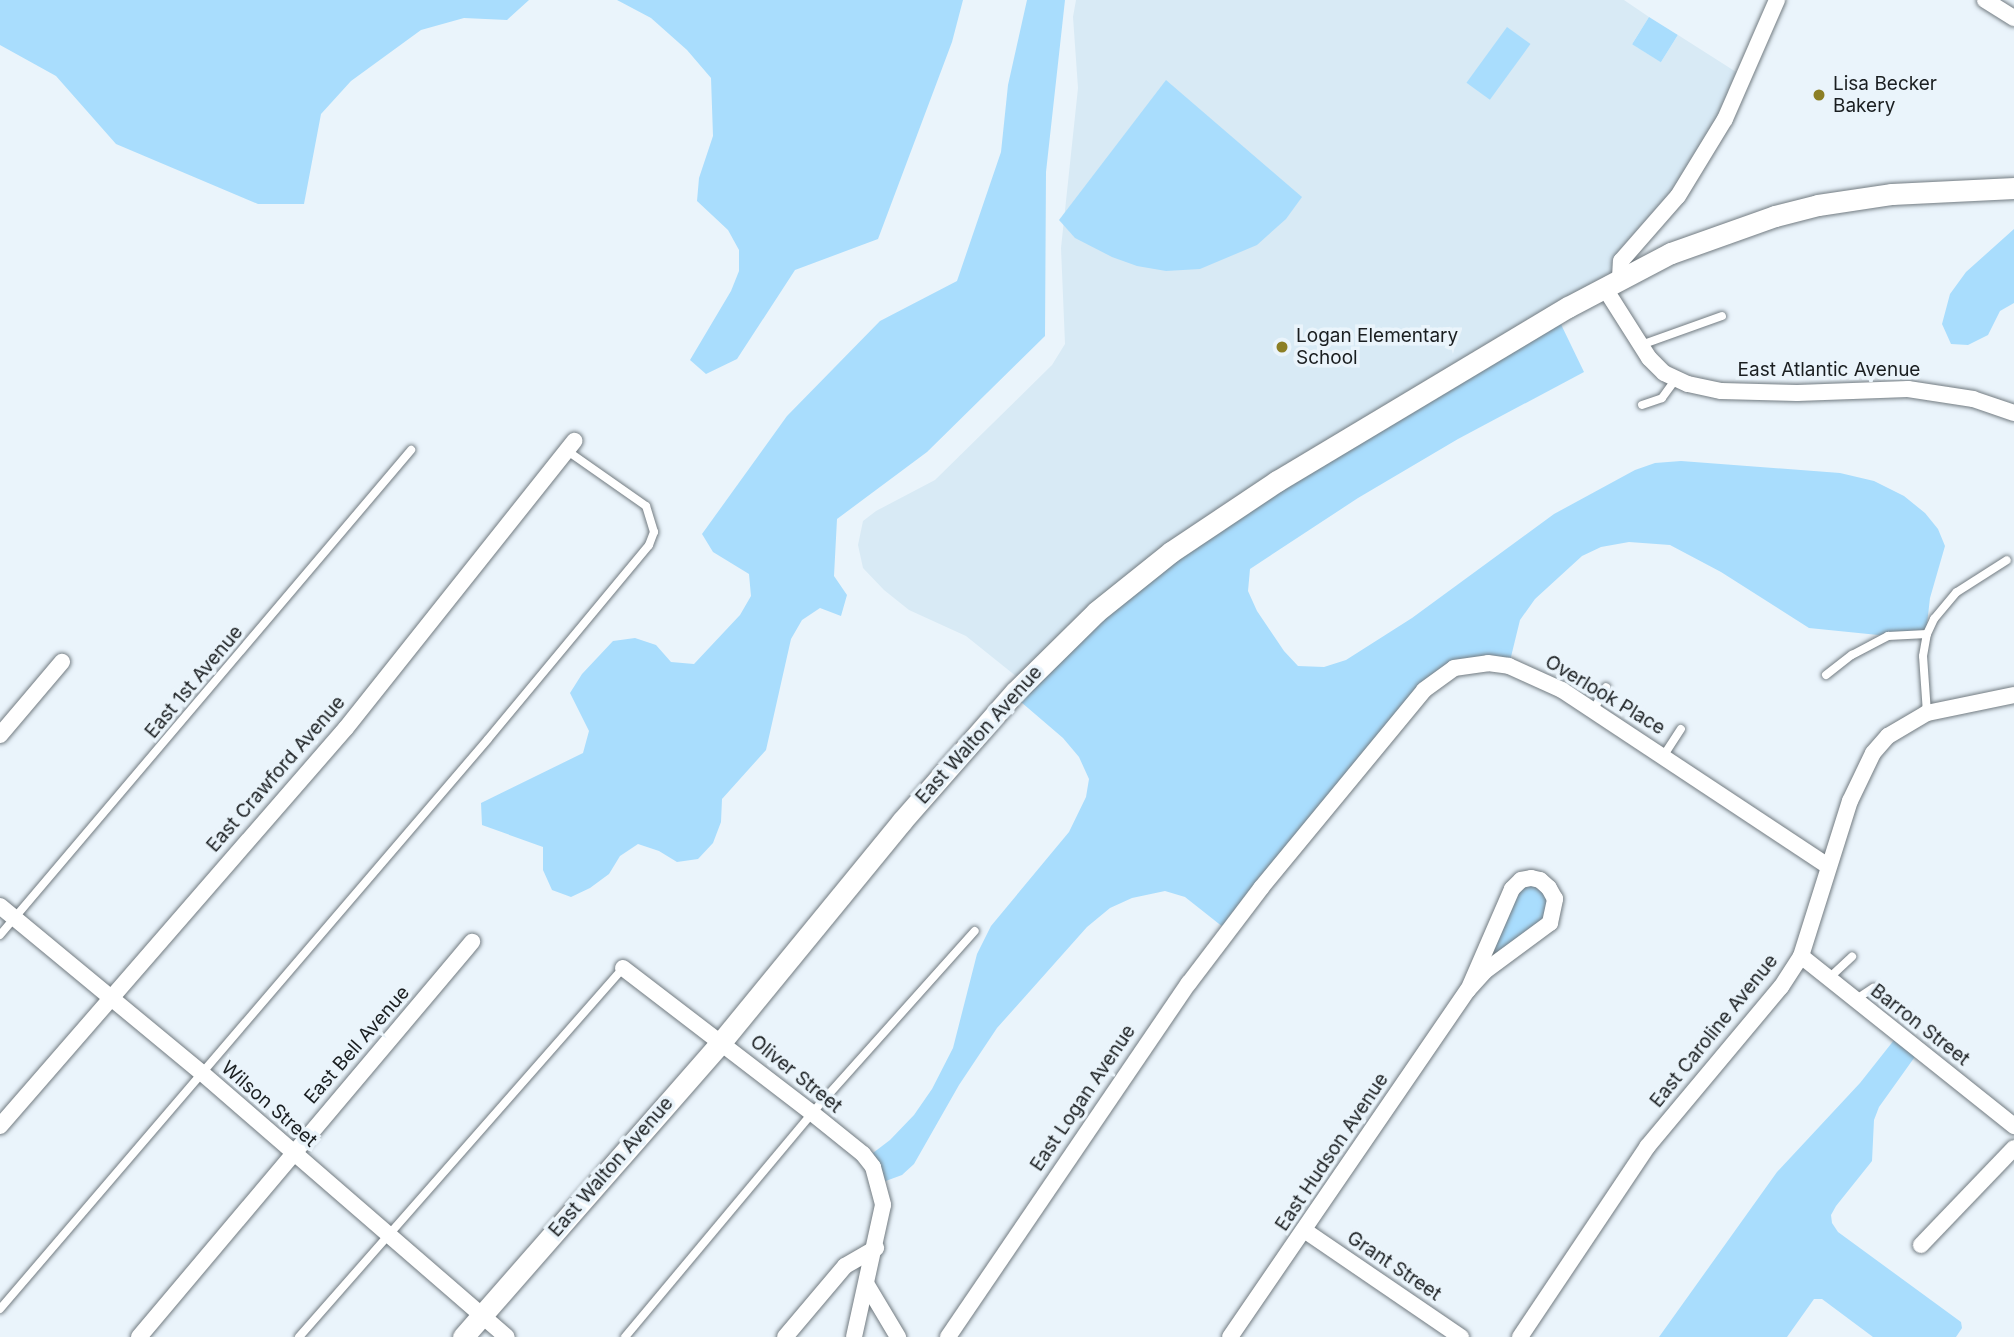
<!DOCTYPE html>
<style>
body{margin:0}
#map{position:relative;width:2014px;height:1337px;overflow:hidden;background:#eaf4fb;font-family:Inter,sans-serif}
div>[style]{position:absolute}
.built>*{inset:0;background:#d8eaf5}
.green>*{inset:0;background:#a9ddfd;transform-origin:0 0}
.roads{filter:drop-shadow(0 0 2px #727b81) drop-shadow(0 0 2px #727b81)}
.service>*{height:8px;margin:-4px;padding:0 4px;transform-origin:4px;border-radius:4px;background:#fff}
.minor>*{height:16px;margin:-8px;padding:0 8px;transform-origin:8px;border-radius:8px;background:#fff}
.secondary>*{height:21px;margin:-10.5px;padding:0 10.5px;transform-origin:10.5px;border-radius:10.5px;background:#fff}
.dots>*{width:19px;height:19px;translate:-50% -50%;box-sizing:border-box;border:4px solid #eaf4fb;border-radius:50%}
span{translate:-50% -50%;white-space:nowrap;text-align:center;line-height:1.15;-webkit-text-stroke:7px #eaf4fb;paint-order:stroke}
.poi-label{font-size:19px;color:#1a1e20}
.left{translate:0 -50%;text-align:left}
.street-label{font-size:19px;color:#1a1e20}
</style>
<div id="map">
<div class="built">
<i style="clip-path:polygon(1076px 0,1624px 0,1649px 17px,1632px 44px,1661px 62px,1678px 35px,1744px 77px,1725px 119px,1627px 253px,1620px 278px,1032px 689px,966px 636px,909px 610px,884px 590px,863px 568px,858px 545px,863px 521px,876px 511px,935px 480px,1052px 365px,1065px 344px,1061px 248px,1078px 88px,1073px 17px)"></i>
</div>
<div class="green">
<i style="clip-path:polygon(0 0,529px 0,507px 20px,464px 18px,421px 30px,351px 81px,321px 114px,304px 204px,258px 204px,116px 144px,56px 76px,0 45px)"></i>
<i style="clip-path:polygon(617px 0,963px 0,952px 42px,878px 239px,795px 270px,737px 359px,706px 374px,690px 360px,731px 291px,739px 271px,739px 250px,728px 230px,697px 201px,699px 178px,713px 136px,711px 78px,687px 50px,651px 18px)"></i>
<i style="clip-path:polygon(1027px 0,1065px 0,1046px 172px,1045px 336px,927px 452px,837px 519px,834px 576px,847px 595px,841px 616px,820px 608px,802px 620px,791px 639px,766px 750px,722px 799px,721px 822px,713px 843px,698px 859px,677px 862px,659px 851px,638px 844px,620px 856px,609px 874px,590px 888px,571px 897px,552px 890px,543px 870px,543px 847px,482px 825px,481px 803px,583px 753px,589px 731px,570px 693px,582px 674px,613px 641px,635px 638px,656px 645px,671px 662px,694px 664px,740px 615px,751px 596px,749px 574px,713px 552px,702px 534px,787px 416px,880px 321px,957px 281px,1001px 152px,1008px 85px)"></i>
<i style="left:1649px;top:17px;width:34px;height:32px;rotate:32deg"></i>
<i style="left:1507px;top:27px;width:29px;height:69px;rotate:36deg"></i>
<i style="clip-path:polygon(1166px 80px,1302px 197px,1286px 219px,1257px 245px,1200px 269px,1166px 271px,1137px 266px,1112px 257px,1075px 238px,1059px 220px)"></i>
<i style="clip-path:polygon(2014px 229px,2014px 303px,2000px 311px,1988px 335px,1968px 345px,1951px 344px,1942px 324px,1950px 294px,1966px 272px)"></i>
<i style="clip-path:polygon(1556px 314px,1584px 372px,1458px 439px,1358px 498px,1250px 569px,1248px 591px,1257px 611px,1284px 651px,1298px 666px,1324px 667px,1346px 660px,1412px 618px,1554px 514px,1635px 470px,1655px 463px,1681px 461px,1840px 473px,1874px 481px,1904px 496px,1925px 513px,1938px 529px,1945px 546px,1930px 598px,1926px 633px,1888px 636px,1809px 628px,1721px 572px,1670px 545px,1629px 542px,1601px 547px,1582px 556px,1535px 599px,1520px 620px,1509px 665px,1439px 677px,1228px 931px,1185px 897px,1165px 891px,1132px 898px,1110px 908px,1087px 927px,997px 1028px,959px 1085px,914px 1164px,902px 1175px,883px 1182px,869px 1156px,890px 1140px,914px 1115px,932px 1089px,953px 1048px,977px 954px,991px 926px,1069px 832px,1086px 797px,1089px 779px,1079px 757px,1063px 738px,1021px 702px,1065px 652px,1172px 556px)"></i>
<i style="clip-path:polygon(1540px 880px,1555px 910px,1485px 971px,1512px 889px)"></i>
<i style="clip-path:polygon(1898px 1035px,1919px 1051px,1879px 1107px,1874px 1120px,1872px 1161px,1836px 1206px,1831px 1215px,1832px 1223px,1838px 1232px,1961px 1322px,1962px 1328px,1956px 1337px,1873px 1337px,1822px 1299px,1814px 1299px,1787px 1337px,1659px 1337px,1777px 1172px,1860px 1083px)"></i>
</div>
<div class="roads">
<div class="service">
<i style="left:1641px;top:345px;width:86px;rotate:-19.7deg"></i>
<i style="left:1642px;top:405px;width:21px;rotate:-19deg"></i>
<i style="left:1662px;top:398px;width:24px;rotate:-54deg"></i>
<i style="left:1826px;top:675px;width:33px;rotate:-38deg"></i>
<i style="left:1852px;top:655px;width:41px;rotate:-27.8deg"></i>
<i style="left:1888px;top:636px;width:39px;rotate:-3deg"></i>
<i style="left:1594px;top:709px;width:25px;rotate:-61deg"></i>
<i style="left:1927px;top:713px;width:57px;rotate:-94deg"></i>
<i style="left:1923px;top:656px;width:22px;rotate:-80deg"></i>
<i style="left:1927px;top:634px;width:17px;rotate:-65deg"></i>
<i style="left:1934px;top:619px;width:35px;rotate:-50deg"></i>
<i style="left:1957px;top:592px;width:59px;rotate:-32.6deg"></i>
<i style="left:1664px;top:755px;width:31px;rotate:-57deg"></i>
<i style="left:0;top:935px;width:636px;rotate:-49.72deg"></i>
<i style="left:1828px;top:979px;width:33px;rotate:-43deg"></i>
<i style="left:1855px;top:1000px;width:22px;rotate:-34deg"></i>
<i style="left:0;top:1309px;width:750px;rotate:-49.43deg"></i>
<i style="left:488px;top:739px;width:252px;rotate:-50.3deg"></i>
<i style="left:649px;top:545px;width:14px;rotate:-69deg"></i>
<i style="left:654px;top:532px;width:27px;rotate:-107deg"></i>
<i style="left:646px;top:506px;width:98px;rotate:-145deg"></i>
<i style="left:299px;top:1337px;width:491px;rotate:-48.7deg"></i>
<i style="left:625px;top:1337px;width:292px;rotate:-50.1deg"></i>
<i style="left:812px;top:1113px;width:244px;rotate:-48.2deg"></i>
</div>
<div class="minor">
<i style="left:1985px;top:0;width:34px;rotate:32deg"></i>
<i style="left:1620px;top:278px;width:17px;rotate:-87deg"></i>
<i style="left:1621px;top:261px;width:86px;rotate:-48.8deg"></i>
<i style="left:1678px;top:196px;width:90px;rotate:-58.6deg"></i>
<i style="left:1725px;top:119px;width:130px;rotate:-66.4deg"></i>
<i style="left:1604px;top:287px;width:84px;rotate:57.6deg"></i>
<i style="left:1649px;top:358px;width:21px;rotate:45deg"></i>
<i style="left:1664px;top:373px;width:26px;rotate:25deg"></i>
<i style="left:1688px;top:384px;width:34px;rotate:12deg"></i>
<i style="left:1721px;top:391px;width:76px;rotate:1.5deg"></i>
<i style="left:1797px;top:393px;width:111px;rotate:-2.1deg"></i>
<i style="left:1908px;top:389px;width:66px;rotate:8.7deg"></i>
<i style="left:1973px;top:399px;width:43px;rotate:18.9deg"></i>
<i style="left:0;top:735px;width:96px;rotate:-49.7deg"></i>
<i style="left:0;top:906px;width:262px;rotate:39.6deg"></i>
<i style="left:202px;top:1073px;width:403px;rotate:40.9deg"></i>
<i style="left:1801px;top:956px;width:273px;rotate:38.6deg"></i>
<i style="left:623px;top:968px;width:238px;rotate:37.5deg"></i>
<i style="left:812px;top:1113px;width:65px;rotate:38.8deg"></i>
<i style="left:863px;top:1154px;width:16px;rotate:52deg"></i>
<i style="left:873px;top:1167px;width:39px;rotate:75deg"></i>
<i style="left:883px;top:1205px;width:135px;rotate:102.4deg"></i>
<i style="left:0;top:1126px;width:527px;rotate:-49deg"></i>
<i style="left:346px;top:728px;width:367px;rotate:-51.5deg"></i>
<i style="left:1304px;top:1230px;width:190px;rotate:34.3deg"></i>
<i style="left:1921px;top:1245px;width:134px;rotate:-46.2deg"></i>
<i style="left:867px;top:1285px;width:61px;rotate:59.2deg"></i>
<i style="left:139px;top:1337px;width:517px;rotate:-49.87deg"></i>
<i style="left:785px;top:1337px;width:93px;rotate:-49.8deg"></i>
<i style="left:845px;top:1266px;width:36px;rotate:-30deg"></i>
<i style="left:948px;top:1337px;width:428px;rotate:-55.8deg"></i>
<i style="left:1189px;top:983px;width:119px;rotate:-52.8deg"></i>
<i style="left:1261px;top:888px;width:256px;rotate:-50.5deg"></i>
<i style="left:1424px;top:690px;width:37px;rotate:-36deg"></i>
<i style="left:1454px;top:668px;width:34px;rotate:-8deg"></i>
<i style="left:1488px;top:663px;width:21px;rotate:8deg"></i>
<i style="left:1509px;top:666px;width:58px;rotate:24.4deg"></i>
<i style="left:1562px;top:690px;width:319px;rotate:33.5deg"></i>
<i style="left:1230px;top:1337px;width:421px;rotate:-55.6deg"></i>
<i style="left:1468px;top:990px;width:25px;rotate:-48deg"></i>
<i style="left:1485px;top:971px;width:81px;rotate:-36.4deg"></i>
<i style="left:1550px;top:923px;width:25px;rotate:-78deg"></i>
<i style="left:1555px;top:899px;width:13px;rotate:-119deg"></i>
<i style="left:1549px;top:888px;width:12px;rotate:-138deg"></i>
<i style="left:1540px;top:880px;width:9px;rotate:-167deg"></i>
<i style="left:1531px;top:878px;width:10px;rotate:169deg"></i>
<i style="left:1521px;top:880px;width:13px;rotate:135deg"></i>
<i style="left:1512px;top:889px;width:110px;rotate:113.5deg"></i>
<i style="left:1520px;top:1337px;width:229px;rotate:-56.2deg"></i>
<i style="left:1647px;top:1147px;width:209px;rotate:-50.1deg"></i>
<i style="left:1781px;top:987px;width:37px;rotate:-57deg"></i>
<i style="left:1801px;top:956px;width:163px;rotate:-72.5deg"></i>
<i style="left:1850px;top:801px;width:53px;rotate:-64.4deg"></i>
<i style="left:1873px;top:753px;width:23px;rotate:-49deg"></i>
<i style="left:1888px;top:736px;width:45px;rotate:-30.5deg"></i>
<i style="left:1927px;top:713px;width:89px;rotate:-11.7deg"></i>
</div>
<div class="secondary">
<i style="left:463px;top:1337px;width:393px;rotate:-48.8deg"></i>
<i style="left:722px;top:1041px;width:284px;rotate:-50.7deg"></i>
<i style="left:902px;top:821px;width:171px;rotate:-48.8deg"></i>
<i style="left:1015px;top:692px;width:114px;rotate:-44.6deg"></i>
<i style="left:1096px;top:612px;width:96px;rotate:-38.7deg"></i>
<i style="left:1171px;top:552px;width:128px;rotate:-33.8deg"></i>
<i style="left:1277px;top:481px;width:339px;rotate:-30.9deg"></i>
<i style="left:1568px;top:307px;width:116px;rotate:-27.7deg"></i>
<i style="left:1671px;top:253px;width:110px;rotate:-19.6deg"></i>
<i style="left:1775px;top:216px;width:44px;rotate:-14.3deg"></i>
<i style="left:1818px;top:205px;width:75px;rotate:-8.5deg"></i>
<i style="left:1892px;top:194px;width:122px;rotate:-2.8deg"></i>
</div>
</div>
<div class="dots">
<i style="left:1819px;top:95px;background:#8c7f25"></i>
<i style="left:1282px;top:347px;background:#8c7f25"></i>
</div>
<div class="poi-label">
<span class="left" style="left:1833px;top:95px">Lisa Becker<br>Bakery</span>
<span class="left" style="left:1296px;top:347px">Logan Elementary<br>School</span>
</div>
<div class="street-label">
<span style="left:1829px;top:370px">East Atlantic Avenue</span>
<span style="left:194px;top:682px;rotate:-50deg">East 1st Avenue</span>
<span style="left:1605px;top:695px;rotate:31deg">Overlook Place</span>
<span style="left:979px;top:735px;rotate:-48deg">East Walton Avenue</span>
<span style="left:276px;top:774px;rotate:-49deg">East Crawford Avenue</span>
<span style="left:1920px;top:1025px;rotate:38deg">Barron Street</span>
<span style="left:1714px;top:1031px;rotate:-51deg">East Caroline Avenue</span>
<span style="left:357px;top:1045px;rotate:-49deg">East Bell Avenue</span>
<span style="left:796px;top:1074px;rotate:39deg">Oliver Street</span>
<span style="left:1083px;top:1098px;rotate:-56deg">East Logan Avenue</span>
<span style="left:269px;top:1104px;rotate:41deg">Wilson Street</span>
<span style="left:1332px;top:1152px;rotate:-56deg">East Hudson Avenue</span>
<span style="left:611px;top:1167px;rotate:-49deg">East Walton Avenue</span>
<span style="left:1394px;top:1266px;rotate:34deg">Grant Street</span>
</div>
</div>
